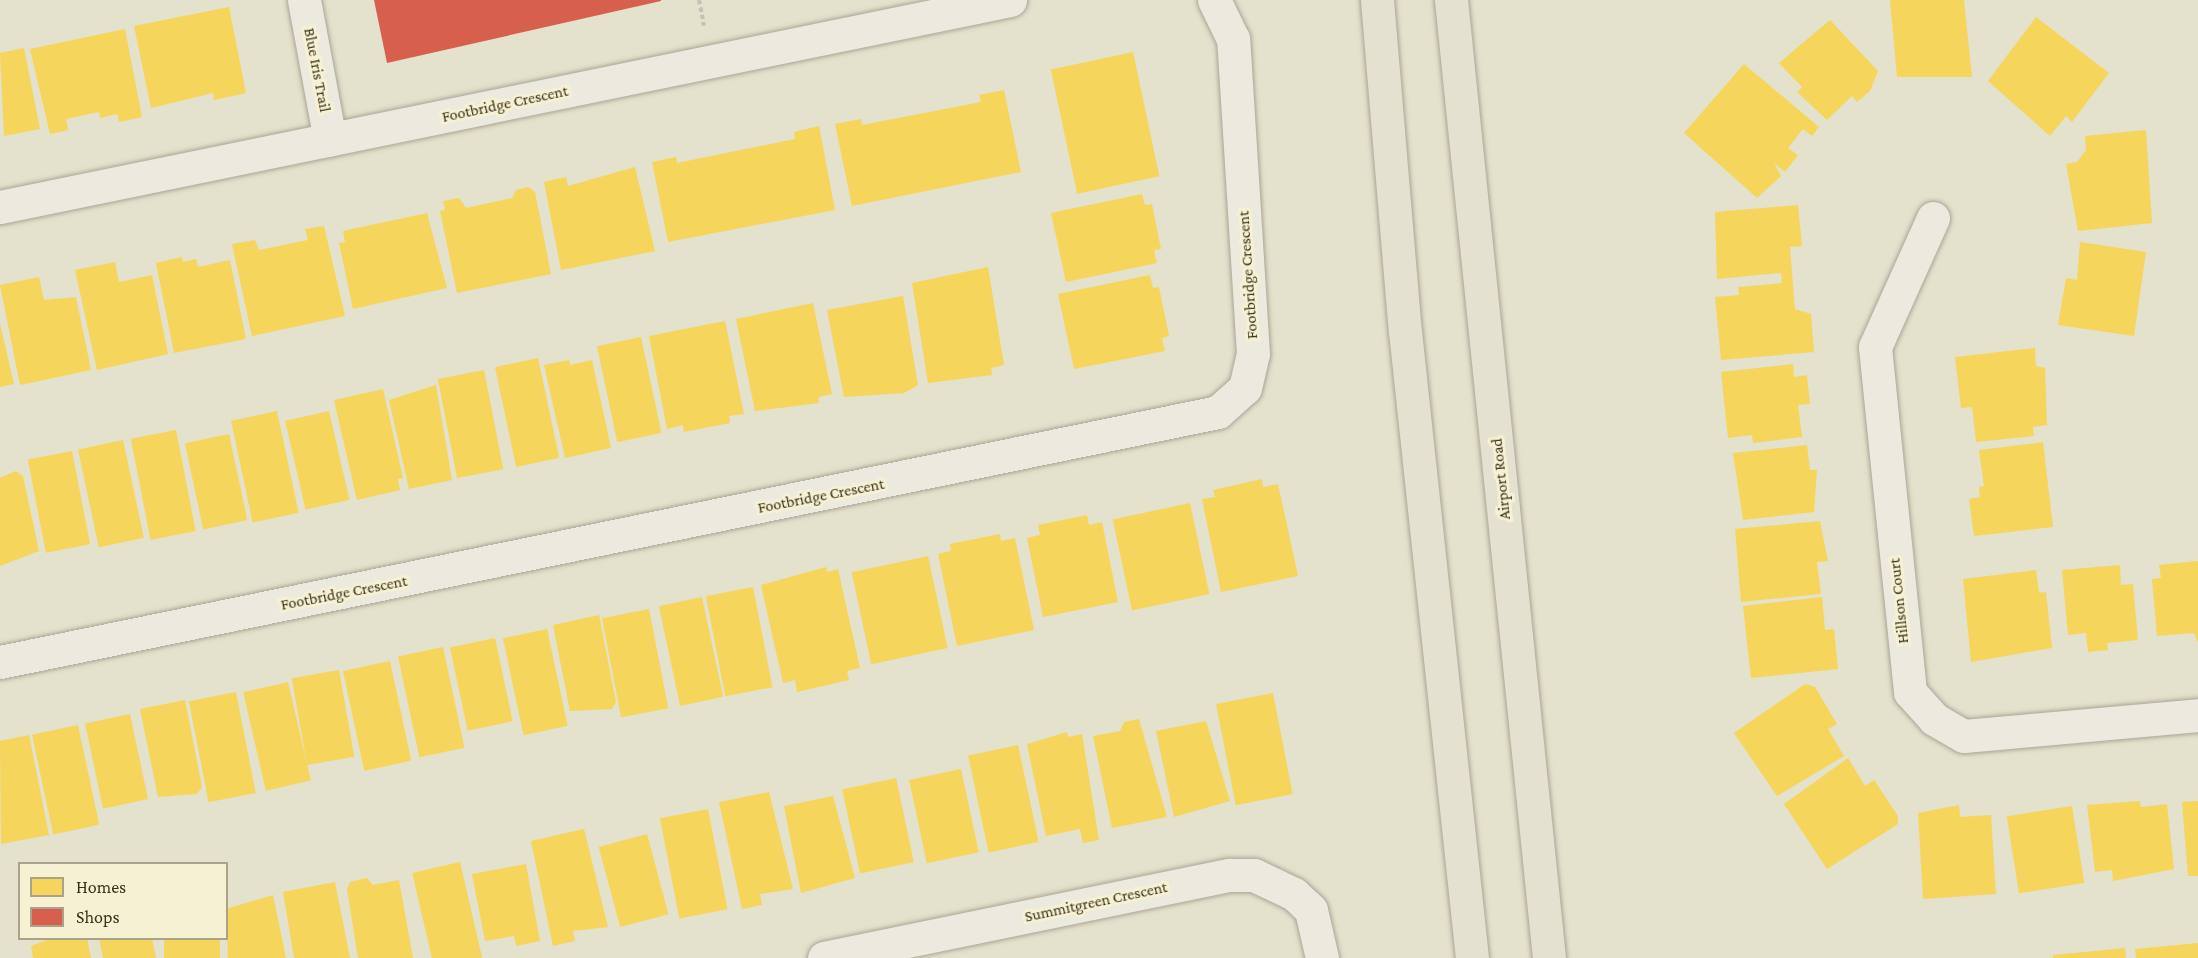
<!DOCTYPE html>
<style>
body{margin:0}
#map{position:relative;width:2198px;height:958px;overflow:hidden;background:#e4e1cc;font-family:"Crimson Pro",serif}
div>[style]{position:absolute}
.homes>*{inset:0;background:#f6d55c;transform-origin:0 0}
.shops>*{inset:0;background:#d6604d}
.path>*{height:4px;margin-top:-2px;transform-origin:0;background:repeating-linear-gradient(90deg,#c5c2b5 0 4.5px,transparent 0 7.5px)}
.roads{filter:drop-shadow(0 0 2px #aaa596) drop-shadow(0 0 2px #aaa596)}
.minor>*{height:33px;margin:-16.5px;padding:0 16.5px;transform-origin:16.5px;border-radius:16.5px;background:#eceadf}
.major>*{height:33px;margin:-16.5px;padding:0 16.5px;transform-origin:16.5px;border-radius:16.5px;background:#e4e1d0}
span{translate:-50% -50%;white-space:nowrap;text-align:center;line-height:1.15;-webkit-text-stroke:6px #f6f1d2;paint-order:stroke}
.street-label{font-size:16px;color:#392f1d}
.legend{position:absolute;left:18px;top:862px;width:210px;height:78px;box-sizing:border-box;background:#f6f1d2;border:2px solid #aaa38a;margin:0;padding:8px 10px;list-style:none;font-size:18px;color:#392f1d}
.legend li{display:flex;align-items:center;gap:12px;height:30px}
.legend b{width:30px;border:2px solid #aaa38a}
</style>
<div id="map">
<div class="homes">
<i style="clip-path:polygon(1890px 0,1964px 0,1972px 77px,1897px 77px)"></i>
<i style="clip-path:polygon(229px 7px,246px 93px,214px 100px,213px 93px,151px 108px,134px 26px)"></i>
<i style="clip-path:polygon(2036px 17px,2109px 73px,2072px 122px,2066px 116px,2050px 136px,1988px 81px)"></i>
<i style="clip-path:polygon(1830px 20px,1878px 71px,1870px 91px,1857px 102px,1852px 96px,1827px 120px,1797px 92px,1802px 87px,1779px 63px)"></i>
<i style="clip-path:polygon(125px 29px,142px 117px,119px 122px,117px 114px,100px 118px,99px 112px,66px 119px,68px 130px,50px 134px,30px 49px)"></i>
<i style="clip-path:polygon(24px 48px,40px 129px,4px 136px,0 53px)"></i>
<i style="left:1133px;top:52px;width:127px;height:84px;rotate:78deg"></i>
<i style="clip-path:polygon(1744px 64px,1819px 127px,1812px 136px,1803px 129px,1788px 148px,1798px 155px,1785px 172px,1774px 163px,1781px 176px,1757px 198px,1684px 133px)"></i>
<i style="clip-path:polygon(1004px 90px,1021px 172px,852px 206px,835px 124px,861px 119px,862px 125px,981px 102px,979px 95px)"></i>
<i style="clip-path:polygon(819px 126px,835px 210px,668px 242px,652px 162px,676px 157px,677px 163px,795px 139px,794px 132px)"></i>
<i style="clip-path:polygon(2146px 130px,2152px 223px,2078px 231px,2066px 164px,2077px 162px,2086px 150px,2085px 136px)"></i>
<i style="clip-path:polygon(635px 167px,655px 251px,561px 270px,544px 182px,566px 177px,568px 186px)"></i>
<i style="clip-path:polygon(528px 187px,535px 192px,551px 274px,457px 293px,440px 211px,445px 210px,443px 201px,459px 198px,466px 208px,512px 198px,516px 190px)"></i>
<i style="clip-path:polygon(1142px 194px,1145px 205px,1152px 204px,1161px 249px,1154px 250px,1157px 263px,1066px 282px,1051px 213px)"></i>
<i style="clip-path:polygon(1798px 205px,1802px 246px,1790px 247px,1795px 309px,1811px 314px,1814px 352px,1721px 360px,1715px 297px,1739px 295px,1738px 287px,1782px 283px,1781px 273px,1717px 279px,1715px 212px)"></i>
<i style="clip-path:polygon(427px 213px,447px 288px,353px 309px,339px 243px,345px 242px,343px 231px)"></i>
<i style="clip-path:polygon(324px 226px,345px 316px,252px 336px,232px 244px,255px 240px,259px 250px,308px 240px,305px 229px)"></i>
<i style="clip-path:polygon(2080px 242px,2146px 252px,2134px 336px,2058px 325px,2066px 278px,2077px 280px)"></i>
<i style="clip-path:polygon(182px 257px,183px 262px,196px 259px,198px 267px,230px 260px,246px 339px,174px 353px,156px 263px)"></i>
<i style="clip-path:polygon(115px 262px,119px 282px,152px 275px,168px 354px,97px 370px,75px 270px)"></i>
<i style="clip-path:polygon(988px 267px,1004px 365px,991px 368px,992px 375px,928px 383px,912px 283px)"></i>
<i style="clip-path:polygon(1150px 275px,1153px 288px,1159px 287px,1169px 336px,1162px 338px,1165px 351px,1074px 369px,1058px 294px)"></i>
<i style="clip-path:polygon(39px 277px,44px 300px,76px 297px,91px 370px,20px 385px,0 285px)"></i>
<i style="clip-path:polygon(903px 296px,918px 385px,904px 393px,844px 397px,827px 310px)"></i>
<i style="clip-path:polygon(813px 303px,832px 394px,818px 397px,819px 403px,755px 411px,736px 319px)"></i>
<i style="clip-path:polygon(725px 321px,744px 414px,729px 416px,730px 423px,684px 432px,683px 425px,667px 429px,649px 336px)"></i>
<i style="clip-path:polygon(0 324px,14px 384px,0 387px)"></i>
<i style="left:641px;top:337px;width:98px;height:45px;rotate:78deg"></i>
<i style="clip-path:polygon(2035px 348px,2036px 366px,2045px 368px,2047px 425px,2033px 427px,2034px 436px,1976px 442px,1972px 407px,1961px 408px,1955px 357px)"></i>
<i style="left:538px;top:358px;width:102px;height:44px;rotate:78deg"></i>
<i style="clip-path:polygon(569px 360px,570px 365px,592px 360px,611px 448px,565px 458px,544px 365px)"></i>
<i style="clip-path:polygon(1793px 364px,1794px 377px,1807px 375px,1810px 404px,1798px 405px,1802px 437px,1753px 443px,1752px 435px,1728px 438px,1721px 372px)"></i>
<i style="left:484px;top:370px;width:101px;height:47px;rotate:79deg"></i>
<i style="clip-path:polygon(436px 385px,452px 480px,409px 489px,389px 400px)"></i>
<i style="clip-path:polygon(383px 389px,403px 478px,398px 479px,400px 490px,357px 500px,334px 400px)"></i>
<i style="left:277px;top:411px;width:104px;height:47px;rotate:78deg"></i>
<i style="left:329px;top:411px;width:91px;height:45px;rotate:77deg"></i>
<i style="left:176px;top:430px;width:103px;height:46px;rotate:79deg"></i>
<i style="left:229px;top:434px;width:88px;height:45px;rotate:78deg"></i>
<i style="left:123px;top:440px;width:100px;height:46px;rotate:78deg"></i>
<i style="clip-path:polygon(2043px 442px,2053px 527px,1974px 536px,1969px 499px,1980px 497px,1979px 487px,1984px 486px,1979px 450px)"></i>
<i style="clip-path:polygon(1807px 445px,1810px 470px,1817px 470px,1814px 512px,1743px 520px,1733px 453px)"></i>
<i style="left:72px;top:451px;width:95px;height:45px;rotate:79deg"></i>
<i style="clip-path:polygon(16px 471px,23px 476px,39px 551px,0 566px,0 478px)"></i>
<i style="clip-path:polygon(1262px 479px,1263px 487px,1278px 484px,1298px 576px,1221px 592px,1202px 499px,1215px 497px,1213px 490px)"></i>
<i style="left:1190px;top:503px;width:93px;height:79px;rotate:78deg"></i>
<i style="clip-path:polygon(1087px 515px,1089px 525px,1102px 522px,1118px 602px,1043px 617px,1027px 538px,1040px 535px,1038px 525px)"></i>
<i style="clip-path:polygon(1820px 521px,1828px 561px,1817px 562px,1821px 594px,1741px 602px,1735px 529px)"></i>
<i style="clip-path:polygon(1000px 534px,1001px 541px,1015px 538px,1034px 630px,957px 646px,938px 554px,951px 551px,950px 544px)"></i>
<i style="left:928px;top:556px;width:94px;height:78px;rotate:78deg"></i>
<i style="clip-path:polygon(2198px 561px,2198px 643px,2194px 633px,2157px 636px,2152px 579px,2161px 578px,2159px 565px)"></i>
<i style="clip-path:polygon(2120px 565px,2121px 585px,2133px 584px,2138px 640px,2107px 643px,2108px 650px,2088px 652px,2086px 633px,2068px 635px,2062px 570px)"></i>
<i style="clip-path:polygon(826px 567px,827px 572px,838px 569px,860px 668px,847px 671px,849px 680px,797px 692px,795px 680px,783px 683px,761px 585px)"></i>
<i style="clip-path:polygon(2036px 570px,2039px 593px,2046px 592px,2052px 648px,1971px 662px,1963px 579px)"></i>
<i style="left:753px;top:587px;width:102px;height:48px;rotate:79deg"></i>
<i style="left:702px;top:597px;width:102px;height:44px;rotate:78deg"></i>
<i style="clip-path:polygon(1822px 597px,1825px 630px,1834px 629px,1838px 669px,1751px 678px,1743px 606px)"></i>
<i style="left:649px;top:609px;width:101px;height:48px;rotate:79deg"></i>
<i style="clip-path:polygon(599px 615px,616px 702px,612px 709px,570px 711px,553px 625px)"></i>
<i style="left:547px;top:629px;width:99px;height:45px;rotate:78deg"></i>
<i style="left:495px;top:638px;width:85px;height:46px;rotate:78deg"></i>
<i style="left:443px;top:647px;width:103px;height:46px;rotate:78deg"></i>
<i style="left:390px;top:661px;width:102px;height:48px;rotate:78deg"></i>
<i style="left:339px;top:670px;width:88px;height:48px;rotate:80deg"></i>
<i style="left:288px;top:682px;width:101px;height:46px;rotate:77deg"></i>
<i style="clip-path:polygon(1805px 684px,1815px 687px,1837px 724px,1828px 729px,1844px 756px,1777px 796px,1734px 733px)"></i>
<i style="left:236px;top:692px;width:103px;height:48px;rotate:79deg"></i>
<i style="left:1273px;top:693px;width:103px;height:58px;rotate:79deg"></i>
<i style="clip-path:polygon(185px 700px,202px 787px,197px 794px,158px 797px,140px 709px)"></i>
<i style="left:130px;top:714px;width:87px;height:46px;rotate:78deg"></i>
<i style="clip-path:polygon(1139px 719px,1167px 817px,1112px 828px,1093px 736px,1120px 731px,1124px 722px)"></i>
<i style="clip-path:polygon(1206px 721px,1230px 801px,1174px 817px,1156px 731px)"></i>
<i style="left:78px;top:725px;width:102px;height:47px;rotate:78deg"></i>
<i style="clip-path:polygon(1067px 732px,1068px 737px,1082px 734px,1099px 840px,1083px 843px,1080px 829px,1046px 836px,1027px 744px)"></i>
<i style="clip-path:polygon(29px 735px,49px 835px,1px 844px,0 741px)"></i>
<i style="left:1018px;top:745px;width:99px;height:51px;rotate:78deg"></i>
<i style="clip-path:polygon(1848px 758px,1865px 786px,1874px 780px,1898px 816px,1898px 824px,1827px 869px,1784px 804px)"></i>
<i style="left:961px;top:769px;width:85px;height:53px;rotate:78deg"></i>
<i style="left:896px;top:778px;width:86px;height:55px;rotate:78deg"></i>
<i style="clip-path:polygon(769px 792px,793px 889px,760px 894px,762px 905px,742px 909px,719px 802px)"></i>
<i style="clip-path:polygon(833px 796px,855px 878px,801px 893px,784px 806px)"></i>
<i style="clip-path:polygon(2140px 801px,2141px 807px,2167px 804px,2174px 869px,2113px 881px,2112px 870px,2095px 872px,2087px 805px)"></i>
<i style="clip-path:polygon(2198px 801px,2198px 876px,2188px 876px,2182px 802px)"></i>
<i style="clip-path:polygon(1959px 805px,1960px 817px,1991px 815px,1996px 894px,1923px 899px,1918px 813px)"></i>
<i style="left:2072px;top:806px;width:78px;height:66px;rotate:81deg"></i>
<i style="left:708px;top:809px;width:102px;height:49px;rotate:79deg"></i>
<i style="clip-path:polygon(584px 829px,608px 927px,573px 931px,575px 941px,553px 946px,531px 841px)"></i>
<i style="left:647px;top:834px;width:83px;height:50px;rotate:75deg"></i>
<i style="left:460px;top:862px;width:98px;height:49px;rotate:77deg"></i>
<i style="clip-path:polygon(526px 864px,540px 941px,516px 946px,514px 936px,485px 941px,472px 874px)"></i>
<i style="clip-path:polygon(367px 878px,373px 885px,399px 880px,413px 958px,358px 958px,347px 889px,350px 882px)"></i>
<i style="clip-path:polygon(335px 882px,350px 958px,294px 958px,283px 892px)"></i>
<i style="clip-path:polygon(273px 895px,286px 958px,228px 958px,226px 909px)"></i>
<i style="clip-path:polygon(51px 938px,87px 938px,91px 958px,33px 958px,31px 946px)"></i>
<i style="clip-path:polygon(99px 938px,152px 938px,156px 958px,103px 958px)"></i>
<i style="left:164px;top:938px;width:56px;height:20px"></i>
<i style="clip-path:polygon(2198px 943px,2198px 958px,2136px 958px,2135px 949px)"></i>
<i style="clip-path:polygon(2125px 948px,2126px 958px,2053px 958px,2053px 955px)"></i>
</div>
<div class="shops">
<i style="clip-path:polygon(374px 0,661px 0,661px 1px,387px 63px)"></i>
</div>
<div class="path">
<i style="left:699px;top:0;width:26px;rotate:79deg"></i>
</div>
<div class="roads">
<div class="minor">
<i style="left:304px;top:0;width:142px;rotate:79.5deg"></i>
<i style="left:0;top:207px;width:1031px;rotate:-11.58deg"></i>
<i style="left:1933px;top:218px;width:141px;rotate:114.2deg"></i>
<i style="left:1875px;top:347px;width:347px;rotate:84.2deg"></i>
<i style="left:1910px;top:692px;width:36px;rotate:48deg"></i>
<i style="left:1934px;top:719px;width:34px;rotate:30deg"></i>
<i style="left:1964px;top:736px;width:235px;rotate:-5.1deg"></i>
<i style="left:0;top:662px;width:1243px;rotate:-11.6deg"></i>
<i style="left:1218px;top:412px;width:36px;rotate:-42deg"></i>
<i style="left:1245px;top:388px;width:35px;rotate:-77deg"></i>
<i style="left:1253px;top:354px;width:316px;rotate:-93.6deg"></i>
<i style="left:1233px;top:39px;width:43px;rotate:-116deg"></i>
<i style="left:824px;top:958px;width:414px;rotate:-11.6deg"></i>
<i style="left:1230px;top:875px;width:24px"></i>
<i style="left:1254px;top:875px;width:44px;rotate:25.4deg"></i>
<i style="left:1294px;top:894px;width:23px;rotate:43deg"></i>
<i style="left:1311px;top:910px;width:49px;rotate:77.1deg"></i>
</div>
<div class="major">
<i style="left:1377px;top:0;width:332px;rotate:85.2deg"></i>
<i style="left:1405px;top:331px;width:631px;rotate:83.9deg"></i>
<i style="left:1451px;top:0;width:963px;rotate:84.16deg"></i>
</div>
</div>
<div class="street-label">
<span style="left:317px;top:70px;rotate:79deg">Blue Iris Trail</span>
<span style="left:505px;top:104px;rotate:-12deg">Footbridge Crescent</span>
<span style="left:1248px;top:275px;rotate:-94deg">Footbridge Crescent</span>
<span style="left:1501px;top:479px;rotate:-96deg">Airport Road</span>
<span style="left:821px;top:496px;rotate:-11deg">Footbridge Crescent</span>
<span style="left:344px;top:593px;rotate:-11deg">Footbridge Crescent</span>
<span style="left:1899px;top:601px;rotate:-96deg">Hillson Court</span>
<span style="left:1096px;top:902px;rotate:-12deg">Summitgreen Crescent</span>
</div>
<ul class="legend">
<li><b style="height:16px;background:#f6d55c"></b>Homes</li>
<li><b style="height:16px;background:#d6604d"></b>Shops</li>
</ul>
</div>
